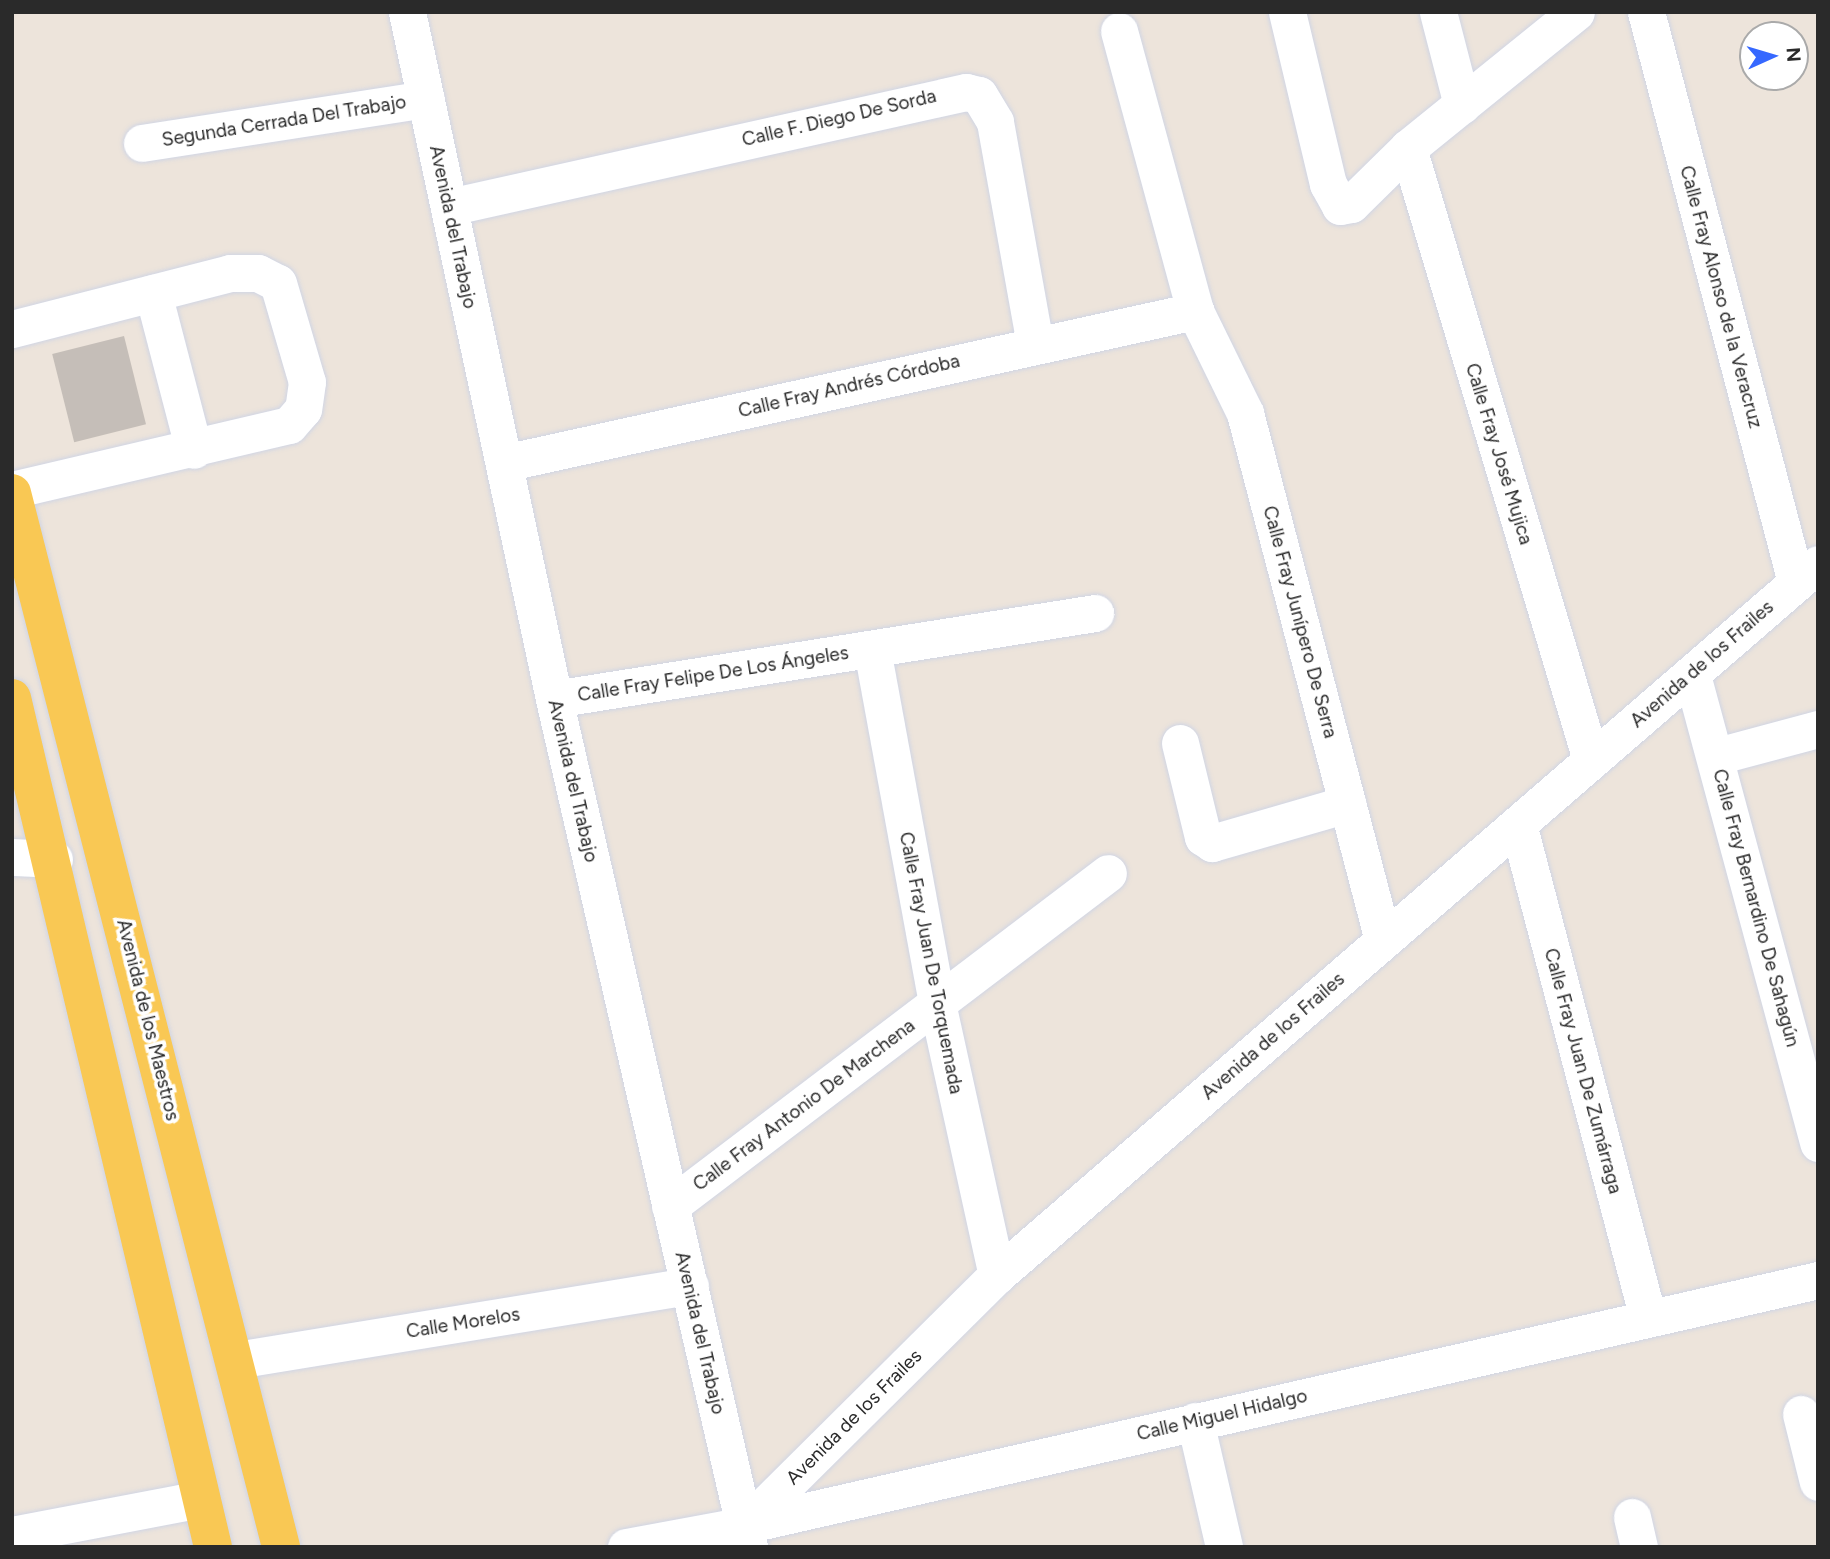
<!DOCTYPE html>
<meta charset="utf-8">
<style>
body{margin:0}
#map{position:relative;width:1830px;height:1559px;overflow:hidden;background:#ede4db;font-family:Figtree,sans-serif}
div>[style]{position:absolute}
.building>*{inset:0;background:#c5beb8;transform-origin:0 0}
.roads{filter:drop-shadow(0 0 2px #d0d5e4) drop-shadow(0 0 2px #d0d5e4)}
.minor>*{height:37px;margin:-18.5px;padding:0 18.5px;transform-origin:18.5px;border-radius:18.5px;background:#fff}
.major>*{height:38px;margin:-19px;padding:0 19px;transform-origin:19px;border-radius:19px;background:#f9c854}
span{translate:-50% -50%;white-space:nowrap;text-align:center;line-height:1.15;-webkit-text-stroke:7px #fff;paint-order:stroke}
.street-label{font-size:19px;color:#2a2a2a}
.frame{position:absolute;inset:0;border:14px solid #2a2a2a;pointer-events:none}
.north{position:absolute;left:1739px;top:21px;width:70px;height:70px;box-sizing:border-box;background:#fff;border:2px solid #aaa;border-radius:50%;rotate:86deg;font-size:19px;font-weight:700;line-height:28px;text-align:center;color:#2a2a2a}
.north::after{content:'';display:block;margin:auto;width:24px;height:32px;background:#3668ff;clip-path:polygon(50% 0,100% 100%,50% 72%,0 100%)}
</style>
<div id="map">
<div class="building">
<i style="left:124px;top:336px;width:91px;height:74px;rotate:76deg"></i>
</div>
<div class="roads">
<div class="minor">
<i style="left:407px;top:12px;width:703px;rotate:77.92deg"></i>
<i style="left:554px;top:699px;width:870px;rotate:77.05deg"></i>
<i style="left:1287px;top:12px;width:177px;rotate:76.6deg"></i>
<i style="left:1328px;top:184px;width:25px;rotate:61deg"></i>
<i style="left:1340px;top:206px;width:11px;rotate:-10deg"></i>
<i style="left:1351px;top:204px;width:80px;rotate:-44.5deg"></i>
<i style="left:1408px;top:148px;width:216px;rotate:-39deg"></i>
<i style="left:1438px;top:12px;width:96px;rotate:75.5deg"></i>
<i style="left:1646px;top:12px;width:589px;rotate:75.26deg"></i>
<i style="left:1119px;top:31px;width:290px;rotate:74.8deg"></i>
<i style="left:1195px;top:311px;width:114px;rotate:63.9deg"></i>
<i style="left:1245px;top:413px;width:545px;rotate:75.33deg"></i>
<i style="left:142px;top:143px;width:287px;rotate:-8.8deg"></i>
<i style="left:1408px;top:148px;width:639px;rotate:73.35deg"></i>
<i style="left:449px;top:207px;width:530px;rotate:-12.54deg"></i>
<i style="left:966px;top:92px;width:13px;rotate:13deg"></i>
<i style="left:979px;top:95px;width:31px;rotate:59deg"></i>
<i style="left:995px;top:122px;width:227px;rotate:79.8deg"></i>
<i style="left:153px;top:293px;width:162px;rotate:75.4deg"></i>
<i style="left:12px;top:329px;width:225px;rotate:-14.4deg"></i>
<i style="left:230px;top:273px;width:28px"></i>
<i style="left:258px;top:273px;width:22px;rotate:27deg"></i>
<i style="left:278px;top:283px;width:103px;rotate:73.7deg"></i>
<i style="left:307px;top:382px;width:27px;rotate:98deg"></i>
<i style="left:303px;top:409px;width:21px;rotate:131deg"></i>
<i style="left:289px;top:425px;width:285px;rotate:166.8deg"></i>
<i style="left:504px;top:463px;width:708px;rotate:-12.41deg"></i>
<i style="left:872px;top:649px;width:360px;rotate:79.6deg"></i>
<i style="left:937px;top:1003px;width:279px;rotate:77.6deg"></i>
<i style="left:1692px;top:675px;width:485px;rotate:74.9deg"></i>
<i style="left:554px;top:699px;width:548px;rotate:-9.03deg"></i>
<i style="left:1180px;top:743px;width:97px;rotate:76.3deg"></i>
<i style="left:1203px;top:837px;width:11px;rotate:34deg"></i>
<i style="left:1212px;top:843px;width:141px;rotate:-16.1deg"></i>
<i style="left:1717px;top:756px;width:105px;rotate:-15deg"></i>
<i style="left:1518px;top:824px;width:511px;rotate:75.26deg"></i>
<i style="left:12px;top:857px;width:42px;rotate:2.7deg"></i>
<i style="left:670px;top:1206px;width:550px;rotate:-37.24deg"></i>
<i style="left:236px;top:1360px;width:460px;rotate:-9.3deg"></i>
<i style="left:1801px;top:1414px;width:70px;rotate:76deg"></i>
<i style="left:1195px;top:1421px;width:129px;rotate:77deg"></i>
<i style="left:1632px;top:1517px;width:31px;rotate:77deg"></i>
<i style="left:745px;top:1525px;width:355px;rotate:-44.8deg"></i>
<i style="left:997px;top:1275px;width:1086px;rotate:-40.89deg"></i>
<i style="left:12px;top:1535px;width:192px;rotate:-10.8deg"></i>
<i style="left:626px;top:1547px;width:121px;rotate:-10.5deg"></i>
<i style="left:745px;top:1525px;width:1101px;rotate:-12.86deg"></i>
</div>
<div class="major">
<i style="left:12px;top:493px;width:1088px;rotate:75.68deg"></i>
<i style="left:12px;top:698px;width:872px;rotate:76.68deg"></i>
</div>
</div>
<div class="street-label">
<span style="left:839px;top:118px;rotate:-13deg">Calle F. Diego De Sorda</span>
<span style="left:284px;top:121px;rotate:-9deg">Segunda Cerrada Del Trabajo</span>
<span style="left:453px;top:227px;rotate:78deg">Avenida del Trabajo</span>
<span style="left:1721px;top:297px;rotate:75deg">Calle Fray Alonso de la Veracruz</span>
<span style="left:849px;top:386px;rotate:-13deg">Calle Fray Andrés Córdoba</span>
<span style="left:1499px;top:454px;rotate:73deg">Calle Fray José Mujica</span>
<span style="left:1300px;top:622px;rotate:75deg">Calle Fray Junípero De Serra</span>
<span style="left:1702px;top:664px;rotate:-41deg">Avenida de los Frailes</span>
<span style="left:713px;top:674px;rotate:-9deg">Calle Fray Felipe De Los Ángeles</span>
<span style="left:573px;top:781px;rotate:77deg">Avenida del Trabajo</span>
<span style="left:1756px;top:908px;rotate:75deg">Calle Fray Bernardino De Sahagún</span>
<span style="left:931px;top:963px;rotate:79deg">Calle Fray Juan De Torquemada</span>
<span style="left:148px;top:1020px;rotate:76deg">Avenida de los Maestros</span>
<span style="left:1273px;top:1036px;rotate:-41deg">Avenida de los Frailes</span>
<span style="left:1583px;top:1071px;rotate:75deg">Calle Fray Juan De Zumárraga</span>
<span style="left:804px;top:1105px;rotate:-37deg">Calle Fray Antonio De Marchena</span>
<span style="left:463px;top:1323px;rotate:-9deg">Calle Morelos</span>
<span style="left:700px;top:1333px;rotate:77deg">Avenida del Trabajo</span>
<span style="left:1222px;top:1415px;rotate:-13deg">Calle Miguel Hidalgo</span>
<span style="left:854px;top:1417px;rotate:-45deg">Avenida de los Frailes</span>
</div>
<div class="frame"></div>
<div class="north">N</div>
</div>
